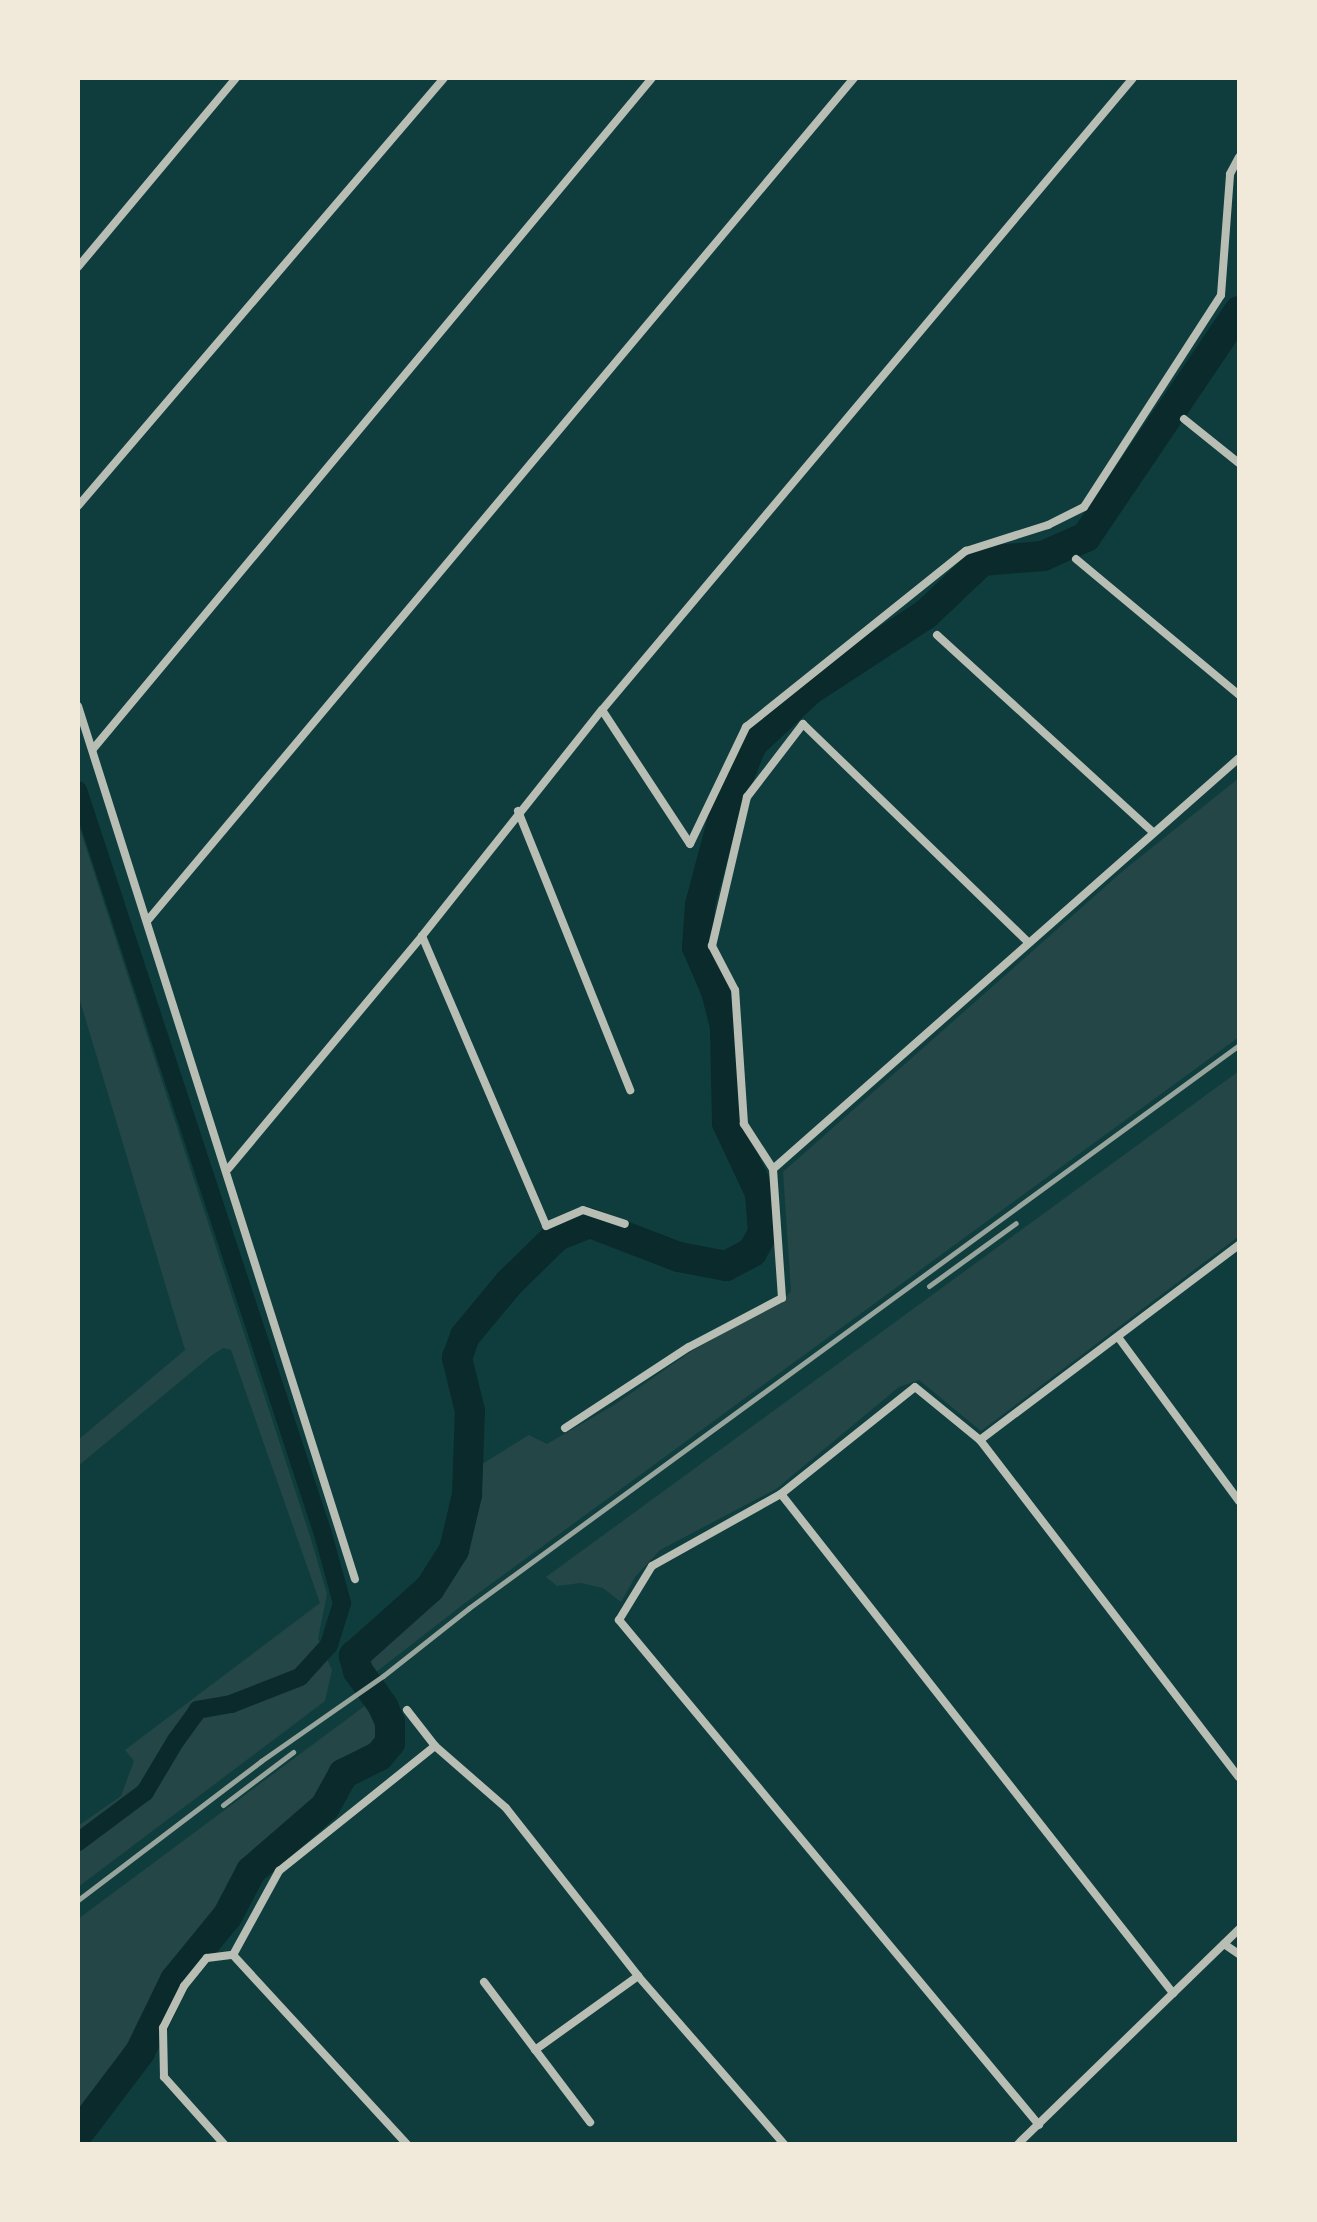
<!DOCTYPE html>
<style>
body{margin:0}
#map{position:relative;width:1317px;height:2222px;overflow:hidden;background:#0f3d3e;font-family:"Work Sans",sans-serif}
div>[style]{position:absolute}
.green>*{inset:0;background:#244646}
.canal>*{height:18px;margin:-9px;padding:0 9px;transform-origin:9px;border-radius:9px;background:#0a2a2b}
.river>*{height:30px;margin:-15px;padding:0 15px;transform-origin:15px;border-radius:15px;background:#0a2a2b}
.minor>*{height:8px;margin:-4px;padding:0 4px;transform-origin:4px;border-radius:4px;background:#b8beb3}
.rail>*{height:5px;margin:-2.5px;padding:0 2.5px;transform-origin:2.5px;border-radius:2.5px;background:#97a49c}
span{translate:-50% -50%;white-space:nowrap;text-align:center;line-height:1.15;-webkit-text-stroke:6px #f1e9da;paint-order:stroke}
.frame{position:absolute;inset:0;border:80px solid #f1e9da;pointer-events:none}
</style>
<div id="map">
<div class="green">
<i style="clip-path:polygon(1239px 778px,1239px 1037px,465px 1603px,371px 1676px,364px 1653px,452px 1573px,469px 1523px,476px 1468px,529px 1435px,547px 1444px,614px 1405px,693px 1350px,781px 1302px,791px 1291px,783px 1172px,1124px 870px)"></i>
<i style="clip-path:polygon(78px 823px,310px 1536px,327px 1594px,318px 1639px,332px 1670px,325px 1701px,78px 1887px,78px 1826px,121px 1796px,134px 1761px,125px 1750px,320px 1603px,231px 1350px,223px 1348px,212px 1355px,78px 1466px,78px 1440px,185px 1350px,78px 994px)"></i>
<i style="clip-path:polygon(1239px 1071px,1239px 1236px,981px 1431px,919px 1380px,899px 1387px,776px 1489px,660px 1550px,635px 1577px,621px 1602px,603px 1588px,581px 1583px,557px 1586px,546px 1577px)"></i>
<i style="clip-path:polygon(366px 1705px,379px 1735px,377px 1751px,342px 1769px,317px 1805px,246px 1865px,223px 1914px,167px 1977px,161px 2001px,135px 2050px,78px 2122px,78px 1919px)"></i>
</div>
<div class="canal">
<i style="left:78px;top:790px;width:783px;rotate:71.77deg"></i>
<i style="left:323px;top:1534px;width:72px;rotate:74.6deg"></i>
<i style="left:342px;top:1603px;width:44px;rotate:107.2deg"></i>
<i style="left:329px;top:1645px;width:43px;rotate:132.2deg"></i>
<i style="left:300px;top:1677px;width:74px;rotate:158.6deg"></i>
<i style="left:231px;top:1704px;width:34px;rotate:170deg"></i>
<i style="left:198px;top:1710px;width:37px;rotate:126deg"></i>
<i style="left:176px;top:1740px;width:61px;rotate:120.8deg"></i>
<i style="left:145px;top:1792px;width:84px;rotate:143.3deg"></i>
</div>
<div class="river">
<i style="left:78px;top:2134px;width:103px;rotate:-52.9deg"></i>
<i style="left:140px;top:2052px;width:80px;rotate:-64.1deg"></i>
<i style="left:175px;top:1980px;width:84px;rotate:-50.8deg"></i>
<i style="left:228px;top:1915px;width:50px;rotate:-62.4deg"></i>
<i style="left:251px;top:1871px;width:98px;rotate:-40.9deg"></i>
<i style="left:325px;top:1807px;width:38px;rotate:-61deg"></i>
<i style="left:343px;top:1774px;width:40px;rotate:-26.6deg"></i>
<i style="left:379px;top:1756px;width:17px;rotate:-50deg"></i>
<i style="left:390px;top:1743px;width:21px;rotate:-90deg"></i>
<i style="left:390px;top:1722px;width:17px;rotate:-114deg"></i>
<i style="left:383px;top:1706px;width:43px;rotate:-125.5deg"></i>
<i style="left:358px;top:1671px;width:16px;rotate:-105deg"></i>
<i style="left:354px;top:1656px;width:102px;rotate:-41.8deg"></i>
<i style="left:430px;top:1588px;width:45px;rotate:-57.7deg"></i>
<i style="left:454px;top:1550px;width:57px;rotate:-76.7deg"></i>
<i style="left:467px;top:1495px;width:84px;rotate:-88deg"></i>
<i style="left:470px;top:1411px;width:55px;rotate:-103.8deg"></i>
<i style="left:457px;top:1358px;width:23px;rotate:-70deg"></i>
<i style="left:465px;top:1336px;width:69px;rotate:-50.3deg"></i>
<i style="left:509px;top:1283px;width:67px;rotate:-44.4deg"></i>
<i style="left:557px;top:1236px;width:35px;rotate:-22deg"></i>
<i style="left:590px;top:1223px;width:95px;rotate:20.9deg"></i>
<i style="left:679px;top:1257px;width:48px;rotate:10.8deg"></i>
<i style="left:726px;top:1266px;width:30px;rotate:-28deg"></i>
<i style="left:752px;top:1252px;width:22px;rotate:-60deg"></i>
<i style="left:763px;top:1233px;width:40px;rotate:-94.3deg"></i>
<i style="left:760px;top:1193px;width:77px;rotate:-115.2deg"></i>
<i style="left:727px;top:1123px;width:96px;rotate:-91.2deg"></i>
<i style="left:725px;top:1027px;width:37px;rotate:-104deg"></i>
<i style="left:716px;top:991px;width:48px;rotate:-113.4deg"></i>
<i style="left:697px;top:947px;width:42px;rotate:-85.9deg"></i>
<i style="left:700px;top:905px;width:94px;rotate:-75.2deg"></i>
<i style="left:724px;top:814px;width:75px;rotate:-68.2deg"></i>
<i style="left:752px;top:744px;width:79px;rotate:-43deg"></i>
<i style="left:810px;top:690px;width:139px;rotate:-33.2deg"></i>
<i style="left:926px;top:614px;width:77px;rotate:-43.4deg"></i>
<i style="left:982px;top:561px;width:61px;rotate:-4.7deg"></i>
<i style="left:1043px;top:556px;width:47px;rotate:-23.8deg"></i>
<i style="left:1086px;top:537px;width:273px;rotate:-55.9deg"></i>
</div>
<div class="minor">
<i style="left:78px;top:267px;width:246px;rotate:-50.1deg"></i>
<i style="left:1184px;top:419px;width:70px;rotate:38.7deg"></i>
<i style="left:78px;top:506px;width:563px;rotate:-49.46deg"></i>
<i style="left:1076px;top:559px;width:212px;rotate:39.8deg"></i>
<i style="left:937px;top:635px;width:292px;rotate:42.4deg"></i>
<i style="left:78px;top:706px;width:916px;rotate:72.4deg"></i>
<i style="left:602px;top:710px;width:160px;rotate:56.7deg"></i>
<i style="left:93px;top:749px;width:873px;rotate:-50.2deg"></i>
<i style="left:518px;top:811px;width:301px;rotate:68.1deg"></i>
<i style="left:690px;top:844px;width:130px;rotate:-64.4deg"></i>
<i style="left:746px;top:727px;width:282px;rotate:-38.7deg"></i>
<i style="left:966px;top:551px;width:86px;rotate:-17.6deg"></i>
<i style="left:1048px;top:525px;width:40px;rotate:-26.6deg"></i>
<i style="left:1084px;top:507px;width:252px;rotate:-57.1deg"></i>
<i style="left:1221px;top:295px;width:121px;rotate:-85.7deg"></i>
<i style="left:1230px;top:174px;width:19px;rotate:-62deg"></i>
<i style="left:148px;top:920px;width:1099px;rotate:-50.02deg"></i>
<i style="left:422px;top:936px;width:315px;rotate:66.8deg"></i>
<i style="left:546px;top:1226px;width:40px;rotate:-23.4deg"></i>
<i style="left:583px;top:1210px;width:44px;rotate:18.4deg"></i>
<i style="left:228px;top:1169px;width:303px;rotate:-50.2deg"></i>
<i style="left:422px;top:936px;width:289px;rotate:-51.5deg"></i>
<i style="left:602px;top:710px;width:825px;rotate:-49.96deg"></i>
<i style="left:773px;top:1169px;width:54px;rotate:-122.8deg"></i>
<i style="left:744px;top:1124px;width:134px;rotate:-93.8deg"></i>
<i style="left:735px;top:990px;width:50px;rotate:-117.6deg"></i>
<i style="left:712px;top:946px;width:153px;rotate:-76.8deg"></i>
<i style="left:747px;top:797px;width:92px;rotate:-52.5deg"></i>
<i style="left:803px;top:724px;width:313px;rotate:44.1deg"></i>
<i style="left:1118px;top:1337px;width:204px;rotate:53.6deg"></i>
<i style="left:565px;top:1428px;width:148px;rotate:-33.2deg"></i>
<i style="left:689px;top:1347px;width:105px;rotate:-27.8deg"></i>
<i style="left:782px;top:1298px;width:129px;rotate:-94deg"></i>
<i style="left:773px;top:1169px;width:621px;rotate:-41.41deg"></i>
<i style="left:980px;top:1440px;width:324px;rotate:-37deg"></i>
<i style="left:781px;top:1494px;width:635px;rotate:51.85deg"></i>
<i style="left:407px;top:1710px;width:46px;rotate:52.1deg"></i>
<i style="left:435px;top:1746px;width:94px;rotate:41.1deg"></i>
<i style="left:506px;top:1808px;width:214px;rotate:51.8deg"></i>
<i style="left:638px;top:1976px;width:223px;rotate:49deg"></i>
<i style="left:1224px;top:1944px;width:18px;rotate:34deg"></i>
<i style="left:233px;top:1955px;width:257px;rotate:47.4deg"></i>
<i style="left:484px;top:1982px;width:176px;rotate:52.9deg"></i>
<i style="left:535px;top:2050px;width:127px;rotate:-35.7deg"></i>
<i style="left:1039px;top:2125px;width:657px;rotate:-129.75deg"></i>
<i style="left:619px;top:1620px;width:63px;rotate:-58.6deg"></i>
<i style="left:652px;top:1566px;width:148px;rotate:-29.2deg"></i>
<i style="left:781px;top:1494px;width:171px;rotate:-38.6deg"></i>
<i style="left:915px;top:1387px;width:84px;rotate:39.2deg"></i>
<i style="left:980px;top:1440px;width:425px;rotate:52.5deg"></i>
<i style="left:224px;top:2144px;width:90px;rotate:-131.8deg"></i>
<i style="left:164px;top:2077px;width:49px;rotate:-91.2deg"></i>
<i style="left:163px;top:2028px;width:47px;rotate:-63.4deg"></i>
<i style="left:184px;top:1986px;width:36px;rotate:-51deg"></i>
<i style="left:207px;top:1958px;width:26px;rotate:-7deg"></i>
<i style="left:233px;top:1955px;width:96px;rotate:-61.3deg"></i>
<i style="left:279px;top:1871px;width:200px;rotate:-38.7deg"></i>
<i style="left:1018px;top:2144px;width:308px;rotate:-44.2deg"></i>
</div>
<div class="rail">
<i style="left:929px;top:1286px;width:107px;rotate:-35.9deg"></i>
<i style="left:223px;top:1805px;width:88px;rotate:-37.1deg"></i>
<i style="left:78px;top:1900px;width:230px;rotate:-37.2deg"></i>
<i style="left:261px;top:1761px;width:149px;rotate:-34.9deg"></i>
<i style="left:383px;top:1676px;width:110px;rotate:-38.3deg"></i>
<i style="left:469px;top:1608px;width:954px;rotate:-36.17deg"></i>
</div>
<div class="frame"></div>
</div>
